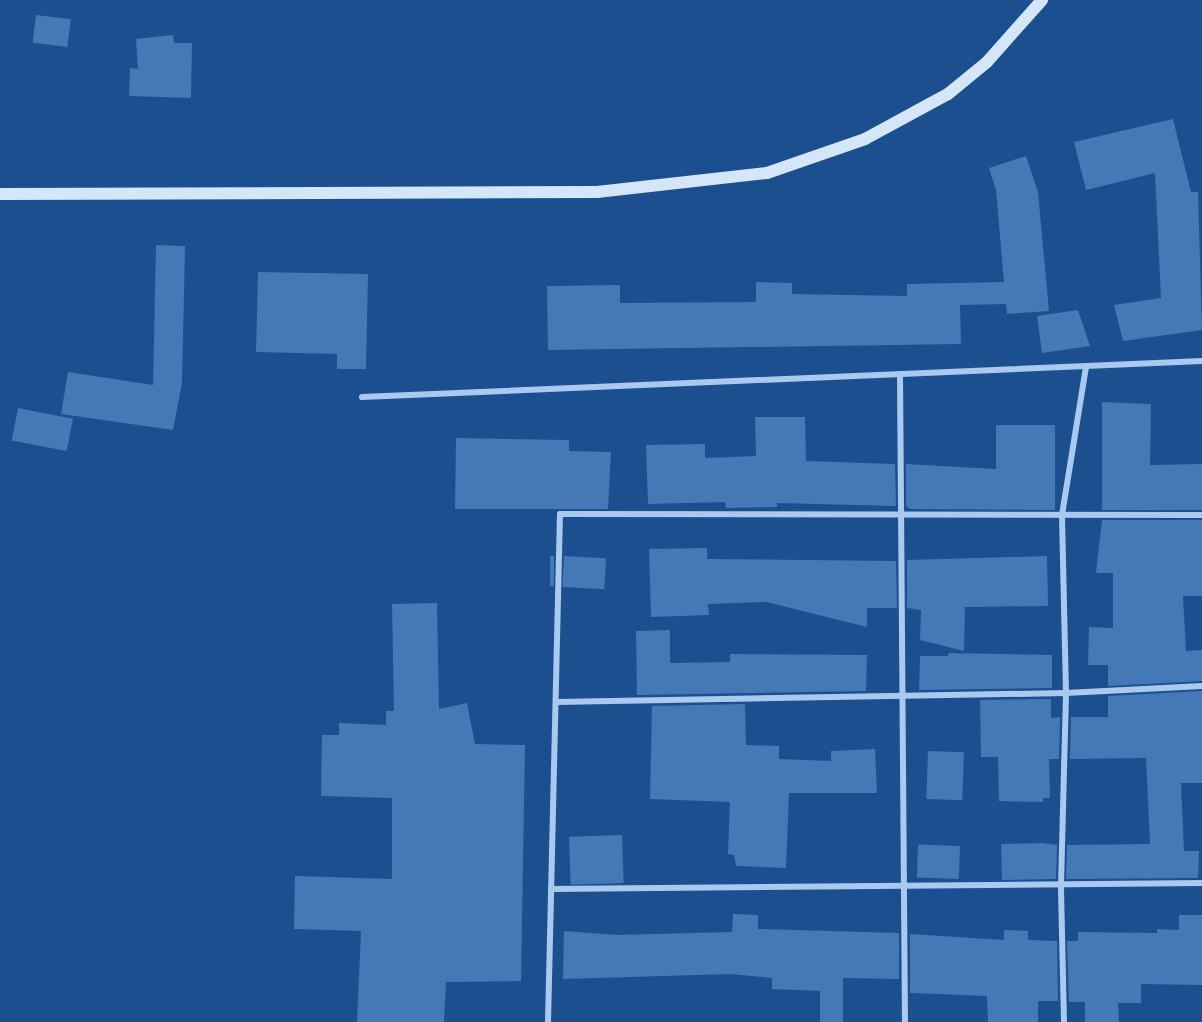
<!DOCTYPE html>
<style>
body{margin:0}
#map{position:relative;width:1202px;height:1022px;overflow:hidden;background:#1b4f8f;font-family:Barlow,sans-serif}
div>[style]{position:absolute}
.building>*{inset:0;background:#4478b7;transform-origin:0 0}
.minor>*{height:6px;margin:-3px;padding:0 3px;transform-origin:3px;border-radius:3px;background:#a9c9ee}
.secondary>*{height:12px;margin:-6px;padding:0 6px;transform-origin:6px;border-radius:6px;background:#d6e6fa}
span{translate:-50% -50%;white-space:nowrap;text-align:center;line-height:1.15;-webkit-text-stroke:5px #1b4f8f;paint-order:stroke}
</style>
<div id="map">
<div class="building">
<i style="left:36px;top:15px;width:35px;height:28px;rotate:7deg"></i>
<i style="clip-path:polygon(173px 35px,174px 43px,192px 43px,191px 98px,129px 96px,130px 68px,138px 69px,136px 39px)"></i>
<i style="clip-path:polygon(1173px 119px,1191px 192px,1198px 192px,1202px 330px,1123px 341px,1114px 305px,1161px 298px,1155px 173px,1086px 190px,1074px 142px)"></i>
<i style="clip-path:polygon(1026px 156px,1038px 192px,1049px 311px,1007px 314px,1006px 304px,960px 305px,961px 344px,548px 350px,547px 286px,620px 285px,620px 303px,756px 302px,756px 282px,792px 283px,792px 294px,907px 296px,907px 284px,1004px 282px,996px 190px,989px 168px)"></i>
<i style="clip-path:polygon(156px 245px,185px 246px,182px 383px,173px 430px,61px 414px,68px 372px,153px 385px)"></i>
<i style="clip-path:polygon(258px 272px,368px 274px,366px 369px,337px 369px,337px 354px,256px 352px)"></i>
<i style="clip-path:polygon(1078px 310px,1090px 346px,1042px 353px,1037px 316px)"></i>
<i style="clip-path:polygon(1102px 402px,1151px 404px,1150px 465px,1202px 464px,1202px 510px,1102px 510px)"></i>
<i style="left:18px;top:408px;width:56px;height:33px;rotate:11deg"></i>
<i style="clip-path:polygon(755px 417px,805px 417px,806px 461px,895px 464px,896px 506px,777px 503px,777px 507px,726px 508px,725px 502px,648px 504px,646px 445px,705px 444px,705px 458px,756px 456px)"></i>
<i style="clip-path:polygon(996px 425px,1055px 425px,1055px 510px,910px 509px,906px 506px,906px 464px,996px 469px)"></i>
<i style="clip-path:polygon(456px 438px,569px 440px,569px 451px,611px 452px,608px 509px,455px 509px)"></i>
<i style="clip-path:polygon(1102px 520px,1202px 520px,1202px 596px,1183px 596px,1186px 651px,1202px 650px,1202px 681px,1108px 686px,1108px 665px,1088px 665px,1089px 627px,1113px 628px,1113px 573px,1096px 573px)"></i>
<i style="clip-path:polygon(707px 548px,707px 559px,896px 561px,897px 608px,867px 608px,867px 627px,766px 602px,708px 604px,709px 615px,651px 617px,649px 549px)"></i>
<i style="left:550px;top:556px;width:4px;height:30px"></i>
<i style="left:564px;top:556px;width:42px;height:31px;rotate:3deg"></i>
<i style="clip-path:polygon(1047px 556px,1048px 606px,965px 607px,964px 651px,920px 640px,921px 610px,907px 608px,907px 560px)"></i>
<i style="clip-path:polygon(437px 603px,439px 709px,467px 703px,475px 744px,525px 745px,521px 981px,446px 982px,444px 1022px,357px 1022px,361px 931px,294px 929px,295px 876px,392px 879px,392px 798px,321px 796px,322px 735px,339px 735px,339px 723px,386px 725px,386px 711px,394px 711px,392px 604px)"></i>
<i style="clip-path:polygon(670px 630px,670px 663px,730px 662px,730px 654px,867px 655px,866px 691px,637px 695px,636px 631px)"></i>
<i style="clip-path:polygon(949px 653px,1052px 655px,1052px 688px,919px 690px,920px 656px,948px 656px)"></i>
<i style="clip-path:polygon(1202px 691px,1202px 783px,1181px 783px,1184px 851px,1199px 851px,1198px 878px,1066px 879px,1067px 845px,1150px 844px,1146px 758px,1070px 759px,1071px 717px,1108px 717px,1108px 696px)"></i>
<i style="clip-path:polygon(1051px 699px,1051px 718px,1060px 717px,1059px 759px,1049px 759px,1050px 798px,1043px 798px,1043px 802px,999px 801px,998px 757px,981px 757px,980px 700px)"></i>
<i style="clip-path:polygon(745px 704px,746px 745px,779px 746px,779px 759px,831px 761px,831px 751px,875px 749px,877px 793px,789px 793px,786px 868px,736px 866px,734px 855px,728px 854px,730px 802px,650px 799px,652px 706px)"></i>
<i style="left:928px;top:751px;width:36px;height:48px;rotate:2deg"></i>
<i style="left:622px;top:835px;width:48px;height:53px;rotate:88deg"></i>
<i style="clip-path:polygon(1043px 843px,1057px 845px,1056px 879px,1002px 880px,1001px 844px)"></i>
<i style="left:960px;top:846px;width:33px;height:42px;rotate:92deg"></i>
<i style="clip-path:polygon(733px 914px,758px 915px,758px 929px,899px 933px,899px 979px,843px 978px,843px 1022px,820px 1022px,820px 991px,772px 989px,772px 978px,731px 974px,563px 979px,564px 931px,616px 935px,732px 932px)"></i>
<i style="clip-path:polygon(1179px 915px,1202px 915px,1202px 985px,1141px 984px,1141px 1003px,1118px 1003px,1119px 1022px,1085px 1022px,1085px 1002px,1069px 1002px,1067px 941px,1078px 941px,1078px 932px,1157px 933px,1157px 929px,1179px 930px)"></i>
<i style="clip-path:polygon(1004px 930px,1028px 931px,1028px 940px,1057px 941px,1058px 1001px,1038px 1001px,1038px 1022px,988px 1022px,987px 996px,910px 993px,910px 934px,1004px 940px)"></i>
</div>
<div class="minor">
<i style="left:900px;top:374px;width:648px;rotate:89.56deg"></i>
<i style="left:362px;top:397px;width:841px;rotate:-2.45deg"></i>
<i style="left:556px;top:702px;width:510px;rotate:-1.01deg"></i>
<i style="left:1066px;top:693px;width:136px;rotate:-2.9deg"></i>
<i style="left:551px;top:889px;width:651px;rotate:-0.53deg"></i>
<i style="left:548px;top:1022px;width:508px;rotate:-88.65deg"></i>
<i style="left:560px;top:514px;width:642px;rotate:0.09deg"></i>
<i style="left:1064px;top:1022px;width:137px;rotate:-91.3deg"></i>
<i style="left:1061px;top:885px;width:192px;rotate:-88.5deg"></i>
<i style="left:1066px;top:693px;width:178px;rotate:-91.3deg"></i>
<i style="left:1062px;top:515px;width:151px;rotate:-80.8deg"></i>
</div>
<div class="secondary">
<i style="left:0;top:194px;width:597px;rotate:-0.19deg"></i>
<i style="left:597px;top:192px;width:171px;rotate:-6.4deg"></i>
<i style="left:767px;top:173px;width:104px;rotate:-19.1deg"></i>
<i style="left:865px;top:139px;width:94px;rotate:-28.5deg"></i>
<i style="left:948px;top:94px;width:50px;rotate:-39.4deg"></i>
<i style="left:987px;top:62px;width:83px;rotate:-48.4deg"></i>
</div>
</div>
